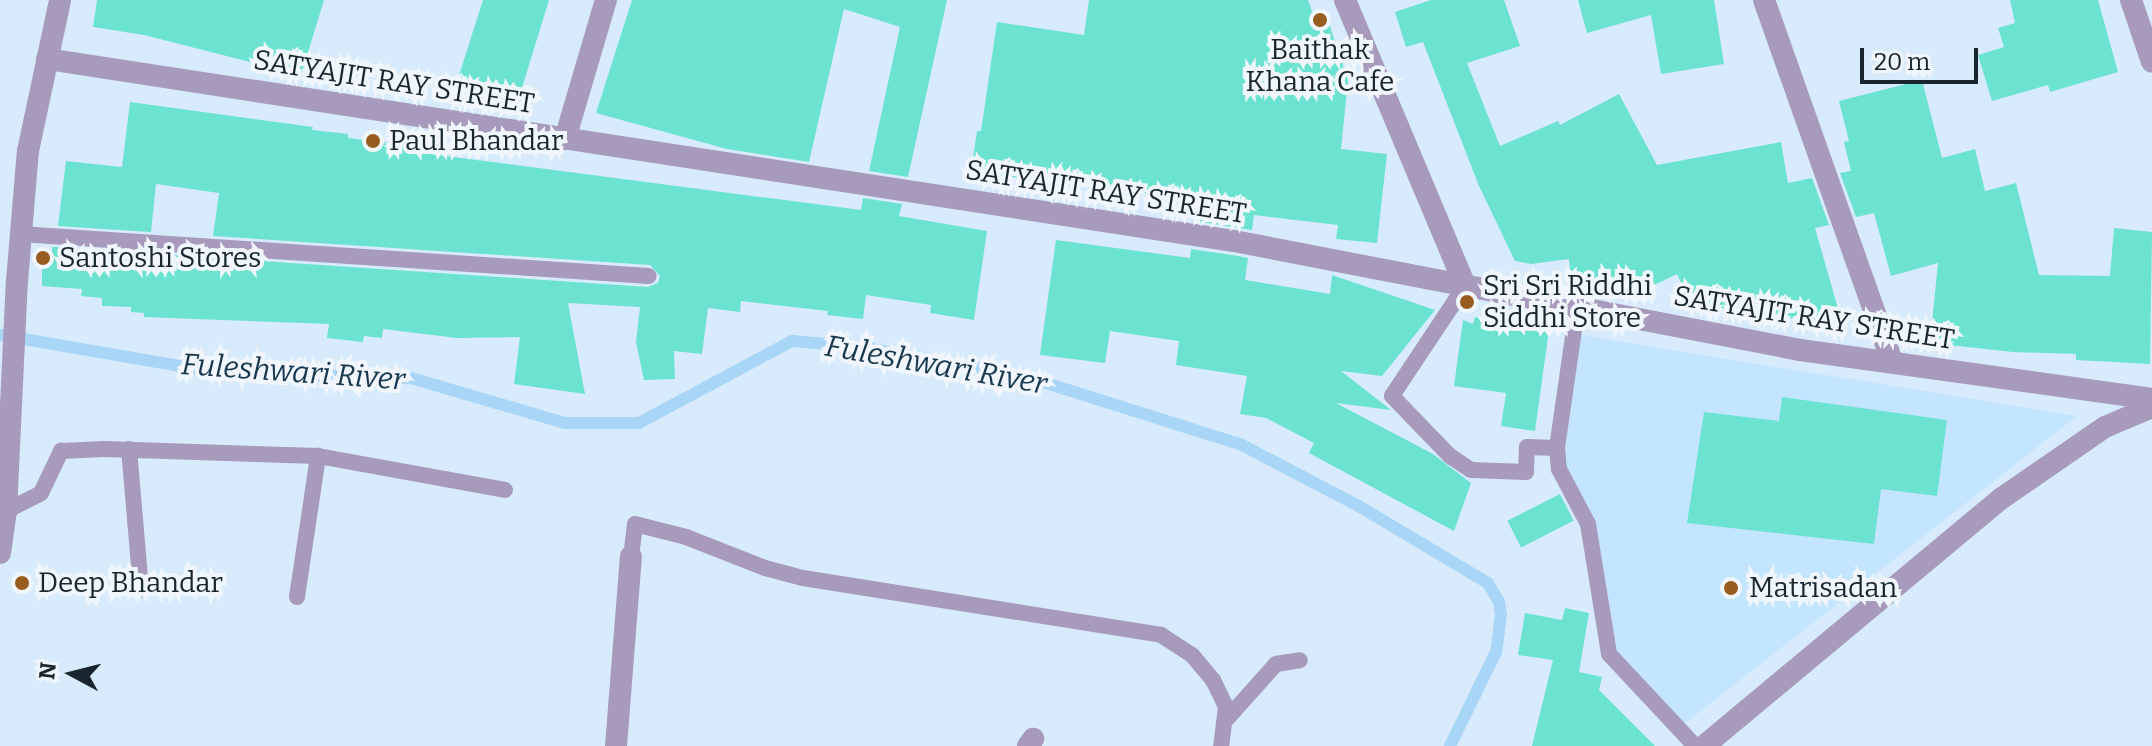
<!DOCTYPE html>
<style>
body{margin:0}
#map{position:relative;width:2152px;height:746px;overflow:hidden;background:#d7ebfc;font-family:Bitter,serif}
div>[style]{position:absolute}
.built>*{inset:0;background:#c4e5ff}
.stream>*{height:12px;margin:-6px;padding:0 6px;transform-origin:6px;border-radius:6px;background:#a9d5f7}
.building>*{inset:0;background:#6ce2d0;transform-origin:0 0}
.service>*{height:16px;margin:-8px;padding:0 8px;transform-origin:8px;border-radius:8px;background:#a79abc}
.minor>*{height:22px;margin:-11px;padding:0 11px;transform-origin:11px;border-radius:11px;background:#a79abc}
.tertiary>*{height:22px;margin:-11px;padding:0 11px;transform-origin:11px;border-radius:11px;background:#a79abc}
.dots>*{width:22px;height:22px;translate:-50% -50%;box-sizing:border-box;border:4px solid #f0f6fc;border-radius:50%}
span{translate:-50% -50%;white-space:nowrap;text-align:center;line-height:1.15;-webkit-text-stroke:8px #f0f6fc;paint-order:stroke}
.poi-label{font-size:28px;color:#192630}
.left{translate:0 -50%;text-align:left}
.street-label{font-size:28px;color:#192630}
.water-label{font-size:30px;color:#18384f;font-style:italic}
.north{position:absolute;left:32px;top:634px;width:80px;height:80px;-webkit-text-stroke:6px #f0f6fc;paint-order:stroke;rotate:277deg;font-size:22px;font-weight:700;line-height:32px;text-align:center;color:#192630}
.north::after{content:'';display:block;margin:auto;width:28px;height:36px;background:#192630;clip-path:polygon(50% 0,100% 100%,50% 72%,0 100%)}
.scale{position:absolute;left:1860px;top:48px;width:118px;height:36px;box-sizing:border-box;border:4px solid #192630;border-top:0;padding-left:10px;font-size:24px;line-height:28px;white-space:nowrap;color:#192630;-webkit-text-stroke:6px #f0f6fc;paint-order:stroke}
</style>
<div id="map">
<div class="built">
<i style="clip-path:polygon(1580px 335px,2077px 416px,1684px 724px,1615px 652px,1593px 523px,1563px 467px)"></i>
</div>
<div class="stream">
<i style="left:0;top:335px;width:223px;rotate:9.8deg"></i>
<i style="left:220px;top:373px;width:191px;rotate:1.5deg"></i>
<i style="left:411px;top:378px;width:160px;rotate:16.3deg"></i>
<i style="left:565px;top:423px;width:74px"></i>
<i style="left:639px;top:423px;width:174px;rotate:-28.2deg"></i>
<i style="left:792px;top:341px;width:68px;rotate:5deg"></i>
<i style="left:860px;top:347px;width:173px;rotate:10.3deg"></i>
<i style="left:1030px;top:378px;width:222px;rotate:17.5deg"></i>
<i style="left:1242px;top:445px;width:130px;rotate:27.6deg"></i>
<i style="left:1357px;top:505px;width:152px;rotate:30.8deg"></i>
<i style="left:1488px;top:583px;width:22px;rotate:60deg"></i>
<i style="left:1499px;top:602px;width:12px;rotate:81deg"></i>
<i style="left:1501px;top:614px;width:38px;rotate:97deg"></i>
<i style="left:1496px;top:652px;width:105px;rotate:116.1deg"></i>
</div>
<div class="building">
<i style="clip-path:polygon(97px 0,324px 0,301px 75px,144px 35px,93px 27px)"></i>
<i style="clip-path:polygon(483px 0,549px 0,517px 104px,456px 85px)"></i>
<i style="clip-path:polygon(632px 0,947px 0,908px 177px,869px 171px,900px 27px,844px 9px,809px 162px,727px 149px,596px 113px)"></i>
<i style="clip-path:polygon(1089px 0,1308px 0,1312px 11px,1325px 12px,1348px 80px,1341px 149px,1387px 154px,1377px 243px,1336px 239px,1338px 225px,1254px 215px,1252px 230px,1195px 221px,1198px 199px,1135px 192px,1135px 188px,1041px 174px,1040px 180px,971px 172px,977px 131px,981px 131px,997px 22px,1084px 35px)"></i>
<i style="clip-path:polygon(1431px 0,1504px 0,1520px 46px,1467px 63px,1500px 146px,1558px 121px,1560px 125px,1619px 94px,1657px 165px,1781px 142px,1788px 183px,1812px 178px,1829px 225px,1815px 228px,1843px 326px,1707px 306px,1700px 292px,1688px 298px,1677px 274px,1640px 292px,1634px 281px,1571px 279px,1569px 259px,1531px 264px,1515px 261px,1479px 186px,1423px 42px,1406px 47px,1395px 12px)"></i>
<i style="clip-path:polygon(1578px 0,1714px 0,1724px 64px,1661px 74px,1651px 15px,1587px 33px)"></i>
<i style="clip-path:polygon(2010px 0,2098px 0,2118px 72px,2050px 92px,2048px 85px,1992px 101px,1978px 55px,2004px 47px,1998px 28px,2015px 23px)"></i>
<i style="clip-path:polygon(1922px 80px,1942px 158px,1975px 149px,1985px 191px,2016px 183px,2039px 275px,2110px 276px,2114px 228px,2152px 232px,2150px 364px,2076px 360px,2076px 354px,2013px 352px,1930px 343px,1938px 263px,1891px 276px,1874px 213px,1856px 217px,1840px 173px,1851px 171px,1844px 142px,1849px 141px,1839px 101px)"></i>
<i style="clip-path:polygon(130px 102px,313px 127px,312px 130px,348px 134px,348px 138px,424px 147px,423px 153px,861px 210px,863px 198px,902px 204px,899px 216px,987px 231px,974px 320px,930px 313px,931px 305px,866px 295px,863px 319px,827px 315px,828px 311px,741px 301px,740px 312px,708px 308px,702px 354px,674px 351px,675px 379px,644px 380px,636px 342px,640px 307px,568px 303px,585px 394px,514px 384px,520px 337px,457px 338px,383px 329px,382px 338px,364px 336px,363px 342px,327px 338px,329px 324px,144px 317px,144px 313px,131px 312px,131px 307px,102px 306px,102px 298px,81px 296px,82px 289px,42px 286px,42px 256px,52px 256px,52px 247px,56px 247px,648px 287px,658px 283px,660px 276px,650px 265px,213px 236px,219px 193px,156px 184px,151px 232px,58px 226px,66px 161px,122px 167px)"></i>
<i style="clip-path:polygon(1056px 240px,1190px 258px,1191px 249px,1232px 255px,1248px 258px,1245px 280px,1330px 294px,1332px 275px,1435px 310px,1382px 376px,1341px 371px,1391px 410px,1336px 403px,1433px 454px,1471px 483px,1454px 531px,1309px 453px,1314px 443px,1266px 418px,1240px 414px,1247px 376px,1176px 365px,1179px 341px,1110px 331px,1105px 363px,1040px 355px)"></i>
<i style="clip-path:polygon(1475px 317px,1549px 330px,1535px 431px,1501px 426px,1506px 393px,1454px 386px,1463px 320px,1473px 324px)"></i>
<i style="clip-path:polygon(1782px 397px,1947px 420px,1937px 496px,1881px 489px,1874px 544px,1687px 523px,1704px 412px,1779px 421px)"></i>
<i style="left:1560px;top:494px;width:30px;height:59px;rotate:63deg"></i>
<i style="clip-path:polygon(1565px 608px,1589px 613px,1579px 672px,1602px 677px,1599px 690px,1655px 746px,1532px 746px,1553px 660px,1518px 655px,1525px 613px,1562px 620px)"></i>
</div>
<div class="service">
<i style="left:20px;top:234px;width:630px;rotate:3.82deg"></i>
<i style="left:1465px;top:286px;width:132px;rotate:123.6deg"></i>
<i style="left:1392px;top:396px;width:83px;rotate:46deg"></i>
<i style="left:1450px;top:456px;width:25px;rotate:34deg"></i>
<i style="left:1471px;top:470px;width:55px;rotate:2.1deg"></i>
<i style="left:1526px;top:472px;width:25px;rotate:-88deg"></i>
<i style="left:1527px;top:447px;width:30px;rotate:2deg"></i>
<i style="left:1577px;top:309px;width:140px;rotate:98.2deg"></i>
<i style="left:1557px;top:448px;width:21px;rotate:85deg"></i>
<i style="left:1559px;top:469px;width:62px;rotate:62.2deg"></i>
<i style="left:1588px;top:524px;width:132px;rotate:80.8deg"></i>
<i style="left:1609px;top:654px;width:126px;rotate:46.9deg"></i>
<i style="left:129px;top:449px;width:141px;rotate:85.1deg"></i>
<i style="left:6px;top:511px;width:39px;rotate:-27deg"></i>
<i style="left:41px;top:493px;width:47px;rotate:-64.5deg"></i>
<i style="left:61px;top:451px;width:43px;rotate:-2.7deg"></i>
<i style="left:104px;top:449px;width:214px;rotate:1.9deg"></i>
<i style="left:318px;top:456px;width:190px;rotate:10.3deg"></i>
<i style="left:631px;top:557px;width:33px;rotate:-83deg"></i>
<i style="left:635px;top:524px;width:53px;rotate:14.3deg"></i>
<i style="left:686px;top:537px;width:85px;rotate:21.4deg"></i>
<i style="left:765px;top:568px;width:39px;rotate:15deg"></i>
<i style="left:803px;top:578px;width:363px;rotate:9deg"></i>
<i style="left:1161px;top:635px;width:37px;rotate:33deg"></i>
<i style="left:1192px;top:655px;width:33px;rotate:50deg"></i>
<i style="left:1213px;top:680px;width:30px;rotate:64deg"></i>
<i style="left:1226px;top:707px;width:39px;rotate:97deg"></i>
<i style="left:297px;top:597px;width:143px;rotate:-81.5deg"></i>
<i style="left:1225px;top:721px;width:76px;rotate:-48.2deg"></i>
<i style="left:1276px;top:664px;width:24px;rotate:-9deg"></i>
</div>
<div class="minor">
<i style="left:1345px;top:0;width:310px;rotate:67.2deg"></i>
<i style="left:1764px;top:0;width:383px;rotate:70.5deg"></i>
<i style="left:47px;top:59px;width:1201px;rotate:8.72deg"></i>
<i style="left:1234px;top:241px;width:576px;rotate:10.9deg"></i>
<i style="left:1800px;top:350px;width:355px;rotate:7.9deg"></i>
<i style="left:565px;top:139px;width:145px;rotate:-73.6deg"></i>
<i style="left:0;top:553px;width:42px;rotate:-81.9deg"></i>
<i style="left:6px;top:511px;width:230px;rotate:-87.3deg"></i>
<i style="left:17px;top:281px;width:130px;rotate:-85.2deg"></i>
<i style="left:28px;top:151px;width:154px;rotate:-78deg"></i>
<i style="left:616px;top:746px;width:190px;rotate:-85.5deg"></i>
<i style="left:1028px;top:746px;width:9px;rotate:-54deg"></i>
</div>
<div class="tertiary">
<i style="left:2131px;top:0;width:65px;rotate:71.3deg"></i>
<i style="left:1704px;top:746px;width:388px;rotate:-39.8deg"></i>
<i style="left:2002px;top:498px;width:125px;rotate:-34.6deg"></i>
<i style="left:2105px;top:427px;width:51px;rotate:-23.1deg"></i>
</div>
<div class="dots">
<i style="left:1320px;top:20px;background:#985d1e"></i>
<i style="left:373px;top:141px;background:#985d1e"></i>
<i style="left:43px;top:258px;background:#985d1e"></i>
<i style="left:1467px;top:302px;background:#985d1e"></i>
<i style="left:22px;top:583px;background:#985d1e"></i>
<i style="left:1731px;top:588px;background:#985d1e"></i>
</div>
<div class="poi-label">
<span style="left:1320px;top:66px">Baithak<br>Khana Cafe</span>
<span class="left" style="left:389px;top:141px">Paul Bhandar</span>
<span class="left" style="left:59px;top:258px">Santoshi Stores</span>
<span class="left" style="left:1483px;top:302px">Sri Sri Riddhi<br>Siddhi Store</span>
<span class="left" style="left:38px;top:583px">Deep Bhandar</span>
<span class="left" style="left:1749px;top:588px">Matrisadan</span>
</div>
<div class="street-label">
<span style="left:394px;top:82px;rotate:9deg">SATYAJIT RAY STREET</span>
<span style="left:1106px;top:192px;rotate:9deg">SATYAJIT RAY STREET</span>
<span style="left:1814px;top:318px;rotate:9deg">SATYAJIT RAY STREET</span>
</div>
<div class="water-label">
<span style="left:936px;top:365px;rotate:10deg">Fuleshwari River</span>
<span style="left:293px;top:372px;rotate:4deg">Fuleshwari River</span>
</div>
<div class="north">N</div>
<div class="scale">20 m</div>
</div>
